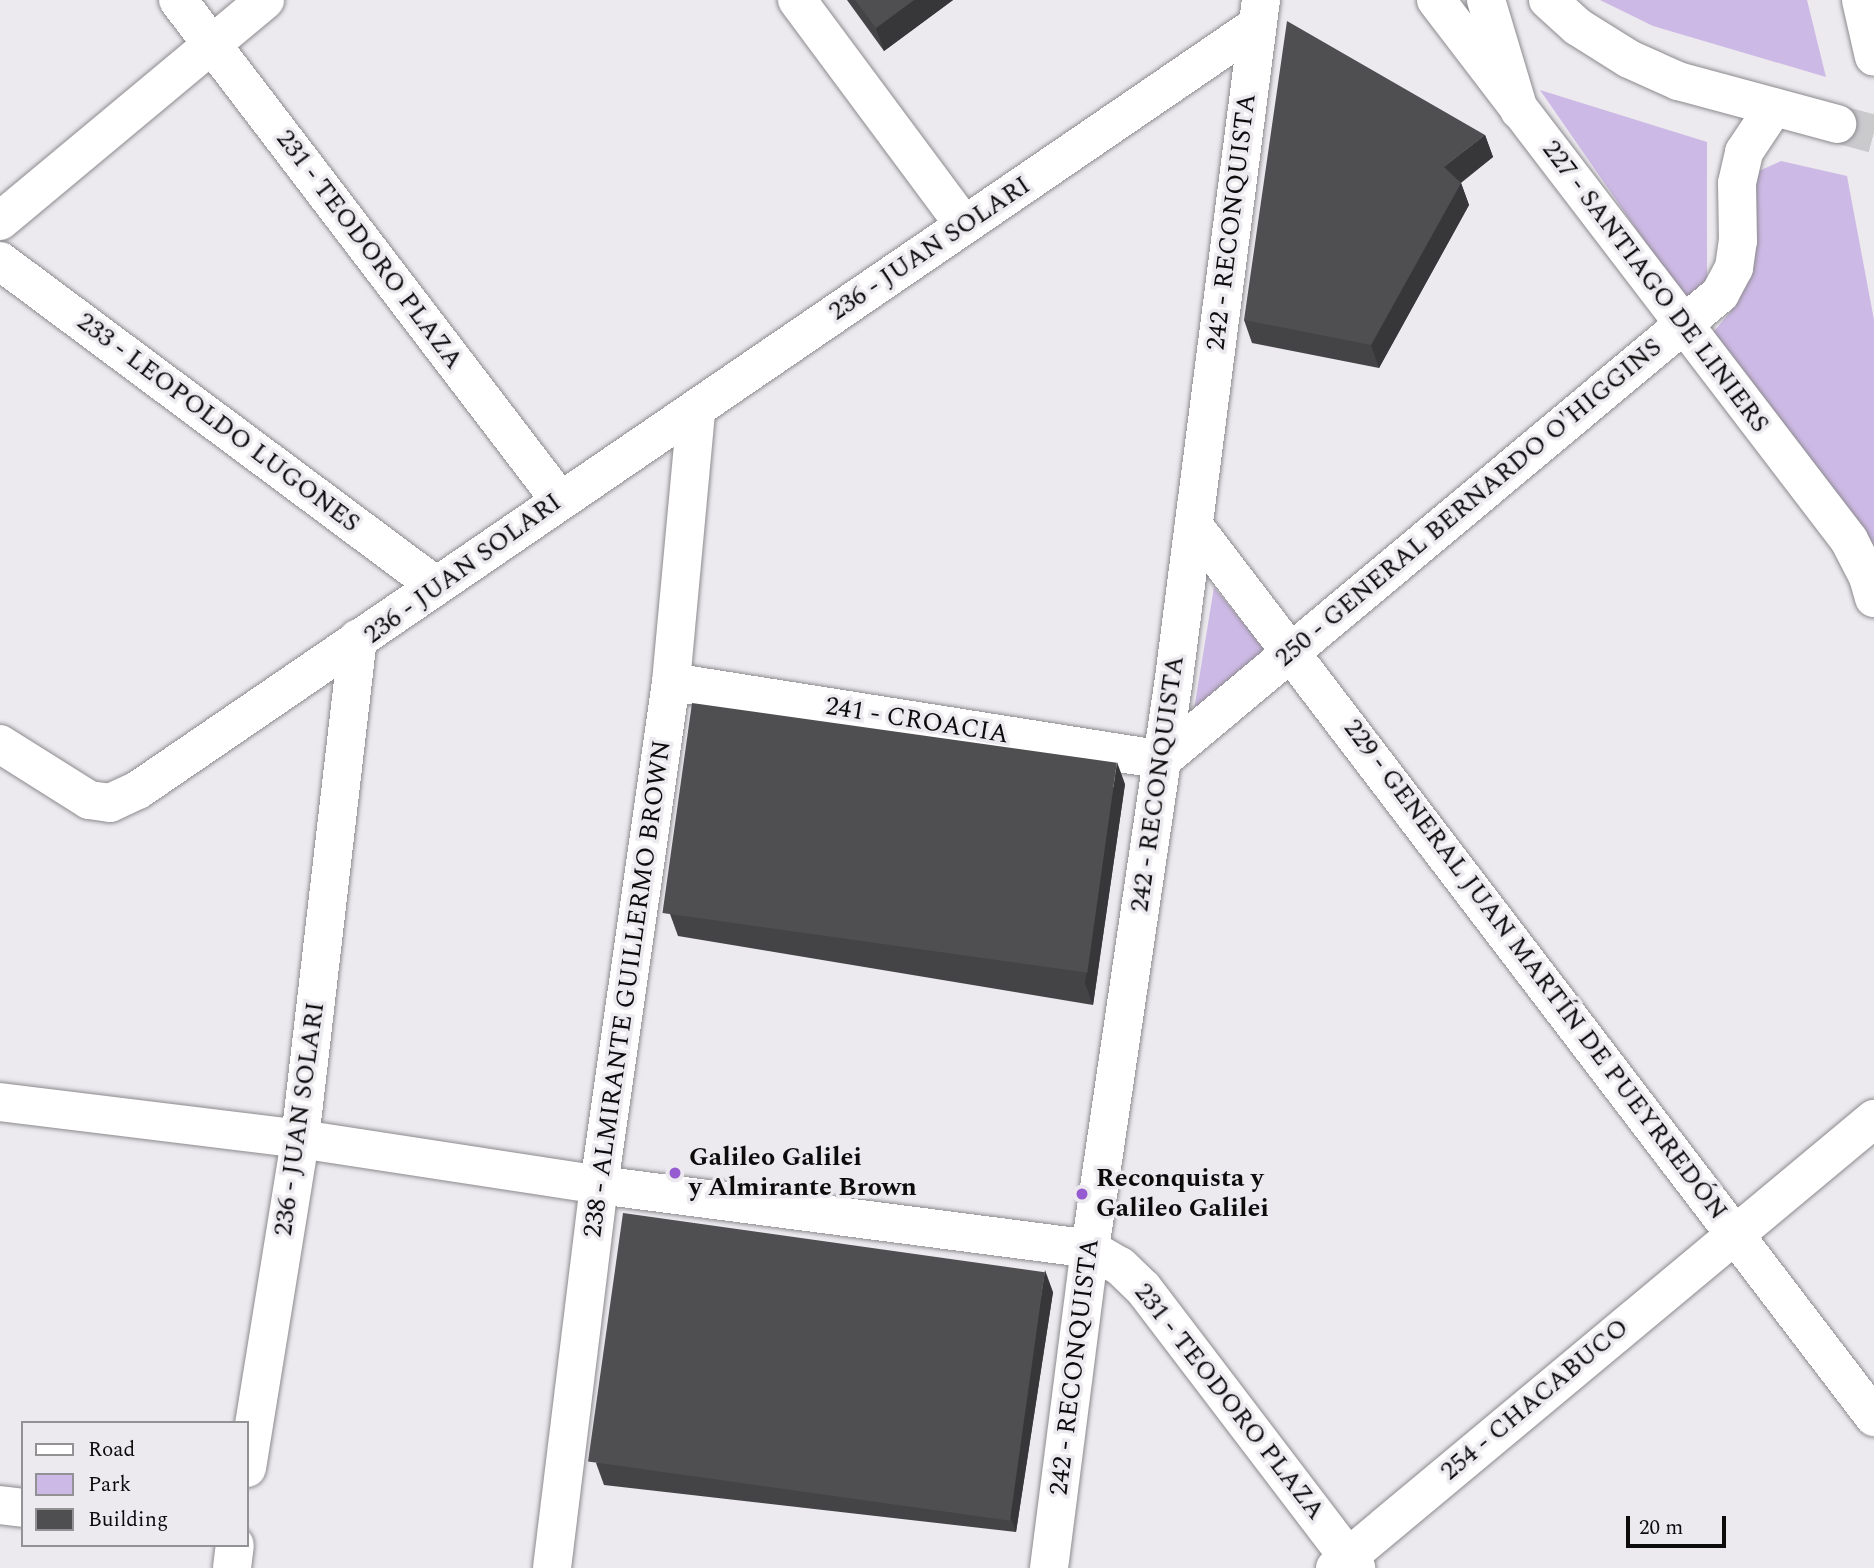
<!DOCTYPE html>
<meta charset="utf-8">
<style>
body{margin:0}
#map{position:relative;width:1874px;height:1568px;overflow:hidden;background:#eceaee;font-family:Spectral,serif}
div>[style]{position:absolute}
.green>*{inset:0;background:#cdb9e5}
.secondary-tunnel>*{height:38px;margin-top:-19px;transform-origin:0;background:repeating-linear-gradient(90deg,#cac9cc 0 38px,transparent 0 57px)}
.roads{filter:drop-shadow(0 0 2px #8c8a8e) drop-shadow(0 0 2px #8c8a8e)}
.minor>*{height:38px;margin:-19px;padding:0 19px;transform-origin:19px;border-radius:19px;background:#fff}
.tertiary>*{height:38px;margin:-19px;padding:0 19px;transform-origin:19px;border-radius:19px;background:#fff}
.secondary>*{height:38px;margin:-19px;padding:0 19px;transform-origin:19px;border-radius:19px;background:#fff}
.motorway>*{height:38px;margin:-19px;padding:0 19px;transform-origin:19px;border-radius:19px;background:#fff}
.wall>*{inset:0;background:#444346}
.shaded-wall>*{inset:0;background:#373739}
.building>*{inset:0;background:#4f4e51;transform-origin:0 0}
.dots>*{width:19px;height:19px;translate:-50% -50%;box-sizing:border-box;border:4px solid #eceaee;border-radius:50%}
span{translate:-50% -50%;white-space:nowrap;text-align:center;line-height:1.15;-webkit-text-stroke:7px #eceaee;paint-order:stroke}
.street-label{font-size:26px;color:#0c0c0d}
.poi-label{font-size:26px;color:#0c0c0d;font-weight:700}
.left{translate:0 -50%;text-align:left}
.legend{position:absolute;left:21px;top:1421px;width:228px;height:126px;box-sizing:border-box;background:#eceaee;border:2px solid #929194;margin:0;padding:9px 12px;list-style:none;font-size:21px;color:#0c0c0d}
.legend li{display:flex;align-items:center;gap:14px;height:35px}
.legend b{width:35px;border:2px solid #929194}
.scale{position:absolute;left:1626px;top:1516px;width:100px;height:32px;box-sizing:border-box;border:4px solid #0c0c0d;border-top:0;padding-left:9px;font-size:21px;line-height:24px;white-space:nowrap;color:#0c0c0d;-webkit-text-stroke:5px #eceaee;paint-order:stroke}
</style>
<div id="map">
<div class="green">
<i style="clip-path:polygon(1600px 0,1807px 0,1826px 77px,1653px 26px)"></i>
<i style="clip-path:polygon(1540px 90px,1707px 142px,1707px 287px,1689px 305px)"></i>
<i style="clip-path:polygon(1781px 161px,1847px 176px,1874px 320px,1874px 560px,1711px 335px,1731px 311px,1747px 257px,1748px 176px)"></i>
<i style="clip-path:polygon(1214px 587px,1267px 652px,1194px 710px)"></i>
</div>
<div class="secondary-tunnel">
<i style="left:1837px;top:124px;width:38px;rotate:15deg"></i>
</div>
<div class="roads">
<div class="minor">
<i style="left:178px;top:0;width:628px;rotate:52.64deg"></i>
<i style="left:797px;top:0;width:280px;rotate:53.4deg"></i>
<i style="left:0;top:221px;width:345px;rotate:-39.8deg"></i>
<i style="left:0;top:261px;width:542px;rotate:36.68deg"></i>
<i style="left:1194px;top:526px;width:1121px;rotate:52.65deg"></i>
<i style="left:671px;top:682px;width:497px;rotate:9deg"></i>
<i style="left:1162px;top:760px;width:727px;rotate:-39.87deg"></i>
<i style="left:1720px;top:294px;width:30px;rotate:-62deg"></i>
<i style="left:1734px;top:268px;width:27px;rotate:-82deg"></i>
<i style="left:1738px;top:241px;width:58px;rotate:-91deg"></i>
<i style="left:1737px;top:183px;width:32px;rotate:-77deg"></i>
<i style="left:1744px;top:152px;width:54px;rotate:-56.3deg"></i>
<i style="left:0;top:744px;width:105px;rotate:32.2deg"></i>
<i style="left:89px;top:800px;width:21px;rotate:8deg"></i>
<i style="left:110px;top:803px;width:31px;rotate:-25deg"></i>
<i style="left:138px;top:790px;width:1354px;rotate:-34.35deg"></i>
<i style="left:0;top:1102px;width:302px;rotate:7deg"></i>
<i style="left:300px;top:1139px;width:303px;rotate:8.7deg"></i>
<i style="left:599px;top:1185px;width:495px;rotate:7.4deg"></i>
<i style="left:1090px;top:1249px;width:34px;rotate:30deg"></i>
<i style="left:1120px;top:1266px;width:32px;rotate:44deg"></i>
<i style="left:1143px;top:1288px;width:352px;rotate:52.7deg"></i>
<i style="left:247px;top:1468px;width:333px;rotate:-80.8deg"></i>
<i style="left:300px;top:1139px;width:504px;rotate:-83.4deg"></i>
<i style="left:0;top:1505px;width:23px;rotate:7deg"></i>
<i style="left:232px;top:1568px;width:23px;rotate:-83deg"></i>
<i style="left:552px;top:1568px;width:386px;rotate:-83deg"></i>
<i style="left:599px;top:1185px;width:508px;rotate:-81.85deg"></i>
<i style="left:671px;top:682px;width:273px;rotate:-84.7deg"></i>
<i style="left:1335px;top:1568px;width:702px;rotate:-39.8deg"></i>
</div>
<div class="tertiary">
<i style="left:1436px;top:0;width:680px;rotate:52.59deg"></i>
<i style="left:1849px;top:540px;width:42px;rotate:62.8deg"></i>
<i style="left:1868px;top:577px;width:22px;rotate:74deg"></i>
<i style="left:1049px;top:1568px;width:322px;rotate:-82.7deg"></i>
<i style="left:1090px;top:1249px;width:577px;rotate:-81.63deg"></i>
<i style="left:1174px;top:678px;width:684px;rotate:-82.69deg"></i>
</div>
<div class="secondary">
<i style="left:1486px;top:0;width:115px;rotate:73.3deg"></i>
<i style="left:1548px;top:0;width:40px;rotate:42deg"></i>
<i style="left:1578px;top:27px;width:60px;rotate:32.1deg"></i>
<i style="left:1629px;top:59px;width:54px;rotate:24.2deg"></i>
<i style="left:1678px;top:81px;width:165px;rotate:15.1deg"></i>
</div>
<div class="motorway">
<i style="left:1861px;top:0;width:58px;rotate:77.2deg"></i>
</div>
</div>
<div class="wall">
<i style="clip-path:polygon(847px 0,953px 0,884px 51px)"></i>
<i style="clip-path:polygon(1485px 135px,1493px 157px,1461px 183px,1469px 205px,1379px 368px,1252px 343px,1244px 320px)"></i>
<i style="clip-path:polygon(1125px 784px,1093px 1005px,678px 936px,670px 914px)"></i>
<i style="clip-path:polygon(1053px 1292px,1016px 1532px,604px 1485px,596px 1463px)"></i>
</div>
<div class="shaded-wall">
<i style="clip-path:polygon(914px 0,953px 0,884px 51px,876px 28px)"></i>
<i style="clip-path:polygon(1485px 135px,1493px 157px,1452px 189px,1444px 167px)"></i>
<i style="clip-path:polygon(1461px 183px,1469px 205px,1379px 368px,1371px 345px)"></i>
<i style="clip-path:polygon(1117px 762px,1125px 784px,1093px 1005px,1085px 983px)"></i>
<i style="clip-path:polygon(1045px 1270px,1053px 1292px,1016px 1532px,1008px 1510px)"></i>
</div>
<div class="building">
<i style="clip-path:polygon(855px 0,914px 0,876px 28px)"></i>
<i style="clip-path:polygon(1287px 21px,1485px 135px,1444px 167px,1461px 183px,1371px 345px,1244px 320px)"></i>
<i style="left:692px;top:703px;width:429px;height:212px;rotate:8deg"></i>
<i style="left:623px;top:1213px;width:426px;height:251px;rotate:8deg"></i>
</div>
<div class="dots">
<i style="left:675px;top:1173px;background:#965ad1"></i>
<i style="left:1082px;top:1194px;background:#965ad1"></i>
</div>
<div class="street-label">
<span style="left:1232px;top:222px;rotate:-83deg">242 - RECONQUISTA</span>
<span style="left:930px;top:249px;rotate:-34deg">236 - JUAN SOLARI</span>
<span style="left:369px;top:250px;rotate:53deg">231 - TEODORO PLAZA</span>
<span style="left:1655px;top:287px;rotate:53deg">227 - SANTIAGO DE LINIERS</span>
<span style="left:218px;top:423px;rotate:37deg">233 - LEOPOLDO LUGONES</span>
<span style="left:1469px;top:503px;rotate:-40deg">250 - GENERAL BERNARDO O'HIGGINS</span>
<span style="left:463px;top:569px;rotate:-36deg">236 - JUAN SOLARI</span>
<span style="left:917px;top:721px;rotate:9deg">241 - CROACIA</span>
<span style="left:1158px;top:784px;rotate:-82deg">242 - RECONQUISTA</span>
<span style="left:1535px;top:970px;rotate:53deg">229 - GENERAL JUAN MARTÍN DE PUEYRREDÓN</span>
<span style="left:628px;top:989px;rotate:-82deg">238 - ALMIRANTE GUILLERMO BROWN</span>
<span style="left:300px;top:1119px;rotate:-82deg">236 - JUAN SOLARI</span>
<span style="left:1075px;top:1367px;rotate:-83deg">242 - RECONQUISTA</span>
<span style="left:1535px;top:1400px;rotate:-40deg">254 - CHACABUCO</span>
<span style="left:1229px;top:1402px;rotate:52deg">231 - TEODORO PLAZA</span>
</div>
<div class="poi-label">
<span class="left" style="left:689px;top:1173px">Galileo Galilei<br>y Almirante Brown</span>
<span class="left" style="left:1096px;top:1194px">Reconquista y<br>Galileo Galilei</span>
</div>
<ul class="legend">
<li><b style="height:9px;background:#fff"></b>Road</li>
<li><b style="height:19px;background:#cdb9e5"></b>Park</li>
<li><b style="height:19px;background:#4f4e51"></b>Building</li>
</ul>
<div class="scale">20 m</div>
</div>
